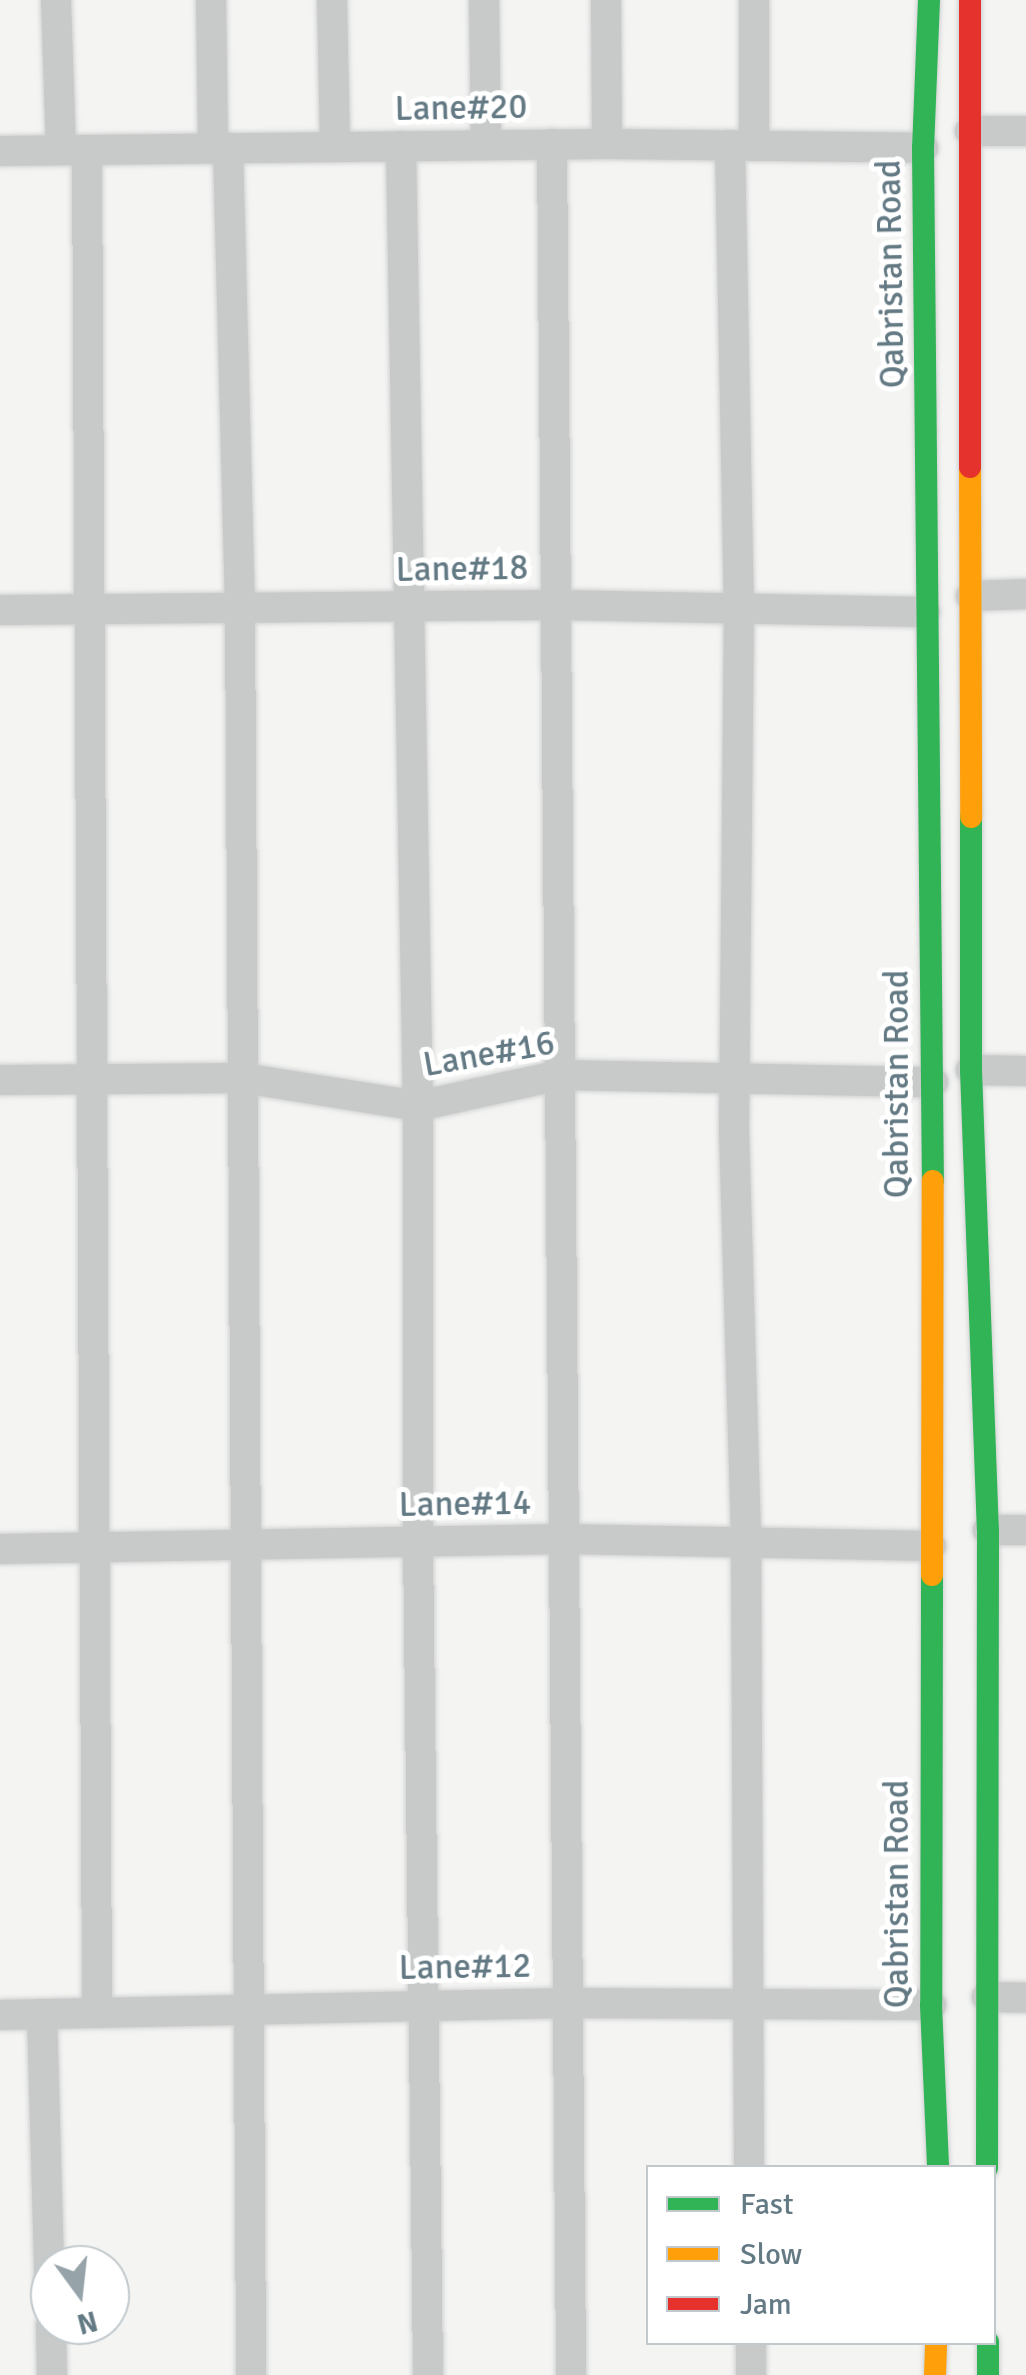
<!DOCTYPE html>
<style>
body{margin:0}
#map{position:relative;width:1026px;height:2375px;overflow:hidden;background:#f4f4f2;font-family:Signika,sans-serif}
div>[style]{position:absolute}
.roads{filter:drop-shadow(0 0 2px #d0d2d2) drop-shadow(0 0 2px #d0d2d2)}
.street>*{height:30px;margin:-15px;padding:0 15px;transform-origin:15px;border-radius:15px;background:#c8caca}
.fast>*{height:22px;margin:-11px;padding:0 11px;transform-origin:11px;border-radius:11px;background:#30b455}
.slow>*{height:22px;margin:-11px;padding:0 11px;transform-origin:11px;border-radius:11px;background:#ff9f0a}
.jam>*{height:22px;margin:-11px;padding:0 11px;transform-origin:11px;border-radius:11px;background:#e5322d}
span{translate:-50% -50%;white-space:nowrap;text-align:center;line-height:1.15;-webkit-text-stroke:10px #fff;paint-order:stroke}
.street-label{font-size:35px;color:#637983}
.legend{position:absolute;left:646px;top:2165px;width:350px;height:180px;box-sizing:border-box;background:#fff;border:2px solid #c1c9cd;margin:0;padding:12px 18px;list-style:none;font-size:30px;color:#637983}
.legend li{display:flex;align-items:center;gap:20px;height:50px}
.legend b{width:50px;border:2px solid #c1c9cd}
.north{position:absolute;left:30px;top:2245px;width:100px;height:100px;box-sizing:border-box;background:#fff;border:2px solid #c1c9cd;border-radius:50%;rotate:165deg;font-size:28px;font-weight:700;line-height:40px;text-align:center;color:#637983}
.north::after{content:'';display:block;margin:auto;width:35px;height:45px;background:#96a4aa;clip-path:polygon(50% 0,100% 100%,50% 72%,0 100%)}
</style>
<div id="map">
<div class="roads">
<div class="street">
<i style="left:56px;top:0;width:150px;rotate:88.1deg"></i>
<i style="left:211px;top:0;width:148px;rotate:89.2deg"></i>
<i style="left:332px;top:0;width:147px;rotate:88.8deg"></i>
<i style="left:484px;top:0;width:145px;rotate:89.2deg"></i>
<i style="left:606px;top:0;width:144px;rotate:89.6deg"></i>
<i style="left:970px;top:131px;width:56px"></i>
<i style="left:552px;top:144px;width:2231px;rotate:89.51deg"></i>
<i style="left:730px;top:145px;width:463px;rotate:88.9deg"></i>
<i style="left:739px;top:608px;width:523px;rotate:90.55deg"></i>
<i style="left:734px;top:1131px;width:412px;rotate:88.3deg"></i>
<i style="left:746px;top:1543px;width:625px;rotate:89.72deg"></i>
<i style="left:401px;top:146px;width:960px;rotate:88.99deg"></i>
<i style="left:418px;top:1106px;width:436px;rotate:90deg"></i>
<i style="left:418px;top:1542px;width:833px;rotate:89.31deg"></i>
<i style="left:754px;top:146px;width:146px;rotate:-90deg"></i>
<i style="left:228px;top:148px;width:460px;rotate:88.5deg"></i>
<i style="left:240px;top:608px;width:1767px;rotate:89.64deg"></i>
<i style="left:87px;top:150px;width:1863px;rotate:89.69deg"></i>
<i style="left:0;top:151px;width:607px;rotate:-0.66deg"></i>
<i style="left:607px;top:144px;width:316px;rotate:0.7deg"></i>
<i style="left:971px;top:596px;width:55px;rotate:-2.1deg"></i>
<i style="left:0;top:610px;width:556px;rotate:-0.52deg"></i>
<i style="left:556px;top:605px;width:369px;rotate:1.1deg"></i>
<i style="left:971px;top:1070px;width:55px;rotate:1deg"></i>
<i style="left:0;top:1080px;width:243px;rotate:-0.5deg"></i>
<i style="left:243px;top:1078px;width:177px;rotate:9.1deg"></i>
<i style="left:418px;top:1106px;width:145px;rotate:-12.3deg"></i>
<i style="left:560px;top:1075px;width:373px;rotate:1.1deg"></i>
<i style="left:988px;top:1530px;width:38px"></i>
<i style="left:0;top:1549px;width:564px;rotate:-1.02deg"></i>
<i style="left:564px;top:1539px;width:367px;rotate:1.1deg"></i>
<i style="left:987px;top:1997px;width:39px;rotate:1deg"></i>
<i style="left:42px;top:2014px;width:290px;rotate:88.4deg"></i>
<i style="left:0;top:2015px;width:568px;rotate:-1.21deg"></i>
<i style="left:568px;top:2003px;width:363px;rotate:0.3deg"></i>
<i style="left:51px;top:2325px;width:50px;rotate:88.9deg"></i>
<i style="left:751px;top:2342px;width:33px;rotate:90deg"></i>
</div>
<div class="fast">
<i style="left:929px;top:0;width:148px;rotate:92.3deg"></i>
<i style="left:923px;top:148px;width:1033px;rotate:89.45deg"></i>
<i style="left:971px;top:817px;width:253px;rotate:90deg"></i>
<i style="left:971px;top:1070px;width:460px;rotate:87.9deg"></i>
<i style="left:988px;top:1530px;width:638px;rotate:90.09deg"></i>
<i style="left:932px;top:1575px;width:430px;rotate:90.1deg"></i>
<i style="left:931px;top:2005px;width:163px;rotate:87.5deg"></i>
<i style="left:988px;top:2342px;width:33px;rotate:90deg"></i>
</div>
<div class="slow">
<i style="left:970px;top:467px;width:350px;rotate:89.8deg"></i>
<i style="left:932px;top:1575px;width:394px;rotate:-89.9deg"></i>
<i style="left:935px;top:2375px;width:33px;rotate:-88deg"></i>
</div>
<div class="jam">
<i style="left:970px;top:0;width:467px;rotate:90deg"></i>
</div>
</div>
<div class="street-label">
<span style="left:461px;top:108px;rotate:-1deg">Lane#20</span>
<span style="left:891px;top:274px;rotate:-91deg">Qabristan Road</span>
<span style="left:462px;top:569px;rotate:-1deg">Lane#18</span>
<span style="left:489px;top:1054px;rotate:-10deg">Lane#16</span>
<span style="left:897px;top:1084px;rotate:-90deg">Qabristan Road</span>
<span style="left:465px;top:1504px;rotate:-1deg">Lane#14</span>
<span style="left:897px;top:1894px;rotate:-90deg">Qabristan Road</span>
<span style="left:465px;top:1967px;rotate:-1deg">Lane#12</span>
</div>
<ul class="legend">
<li><b style="height:12px;background:#30b455"></b>Fast</li>
<li><b style="height:12px;background:#ff9f0a"></b>Slow</li>
<li><b style="height:12px;background:#e5322d"></b>Jam</li>
</ul>
<div class="north">N</div>
</div>
